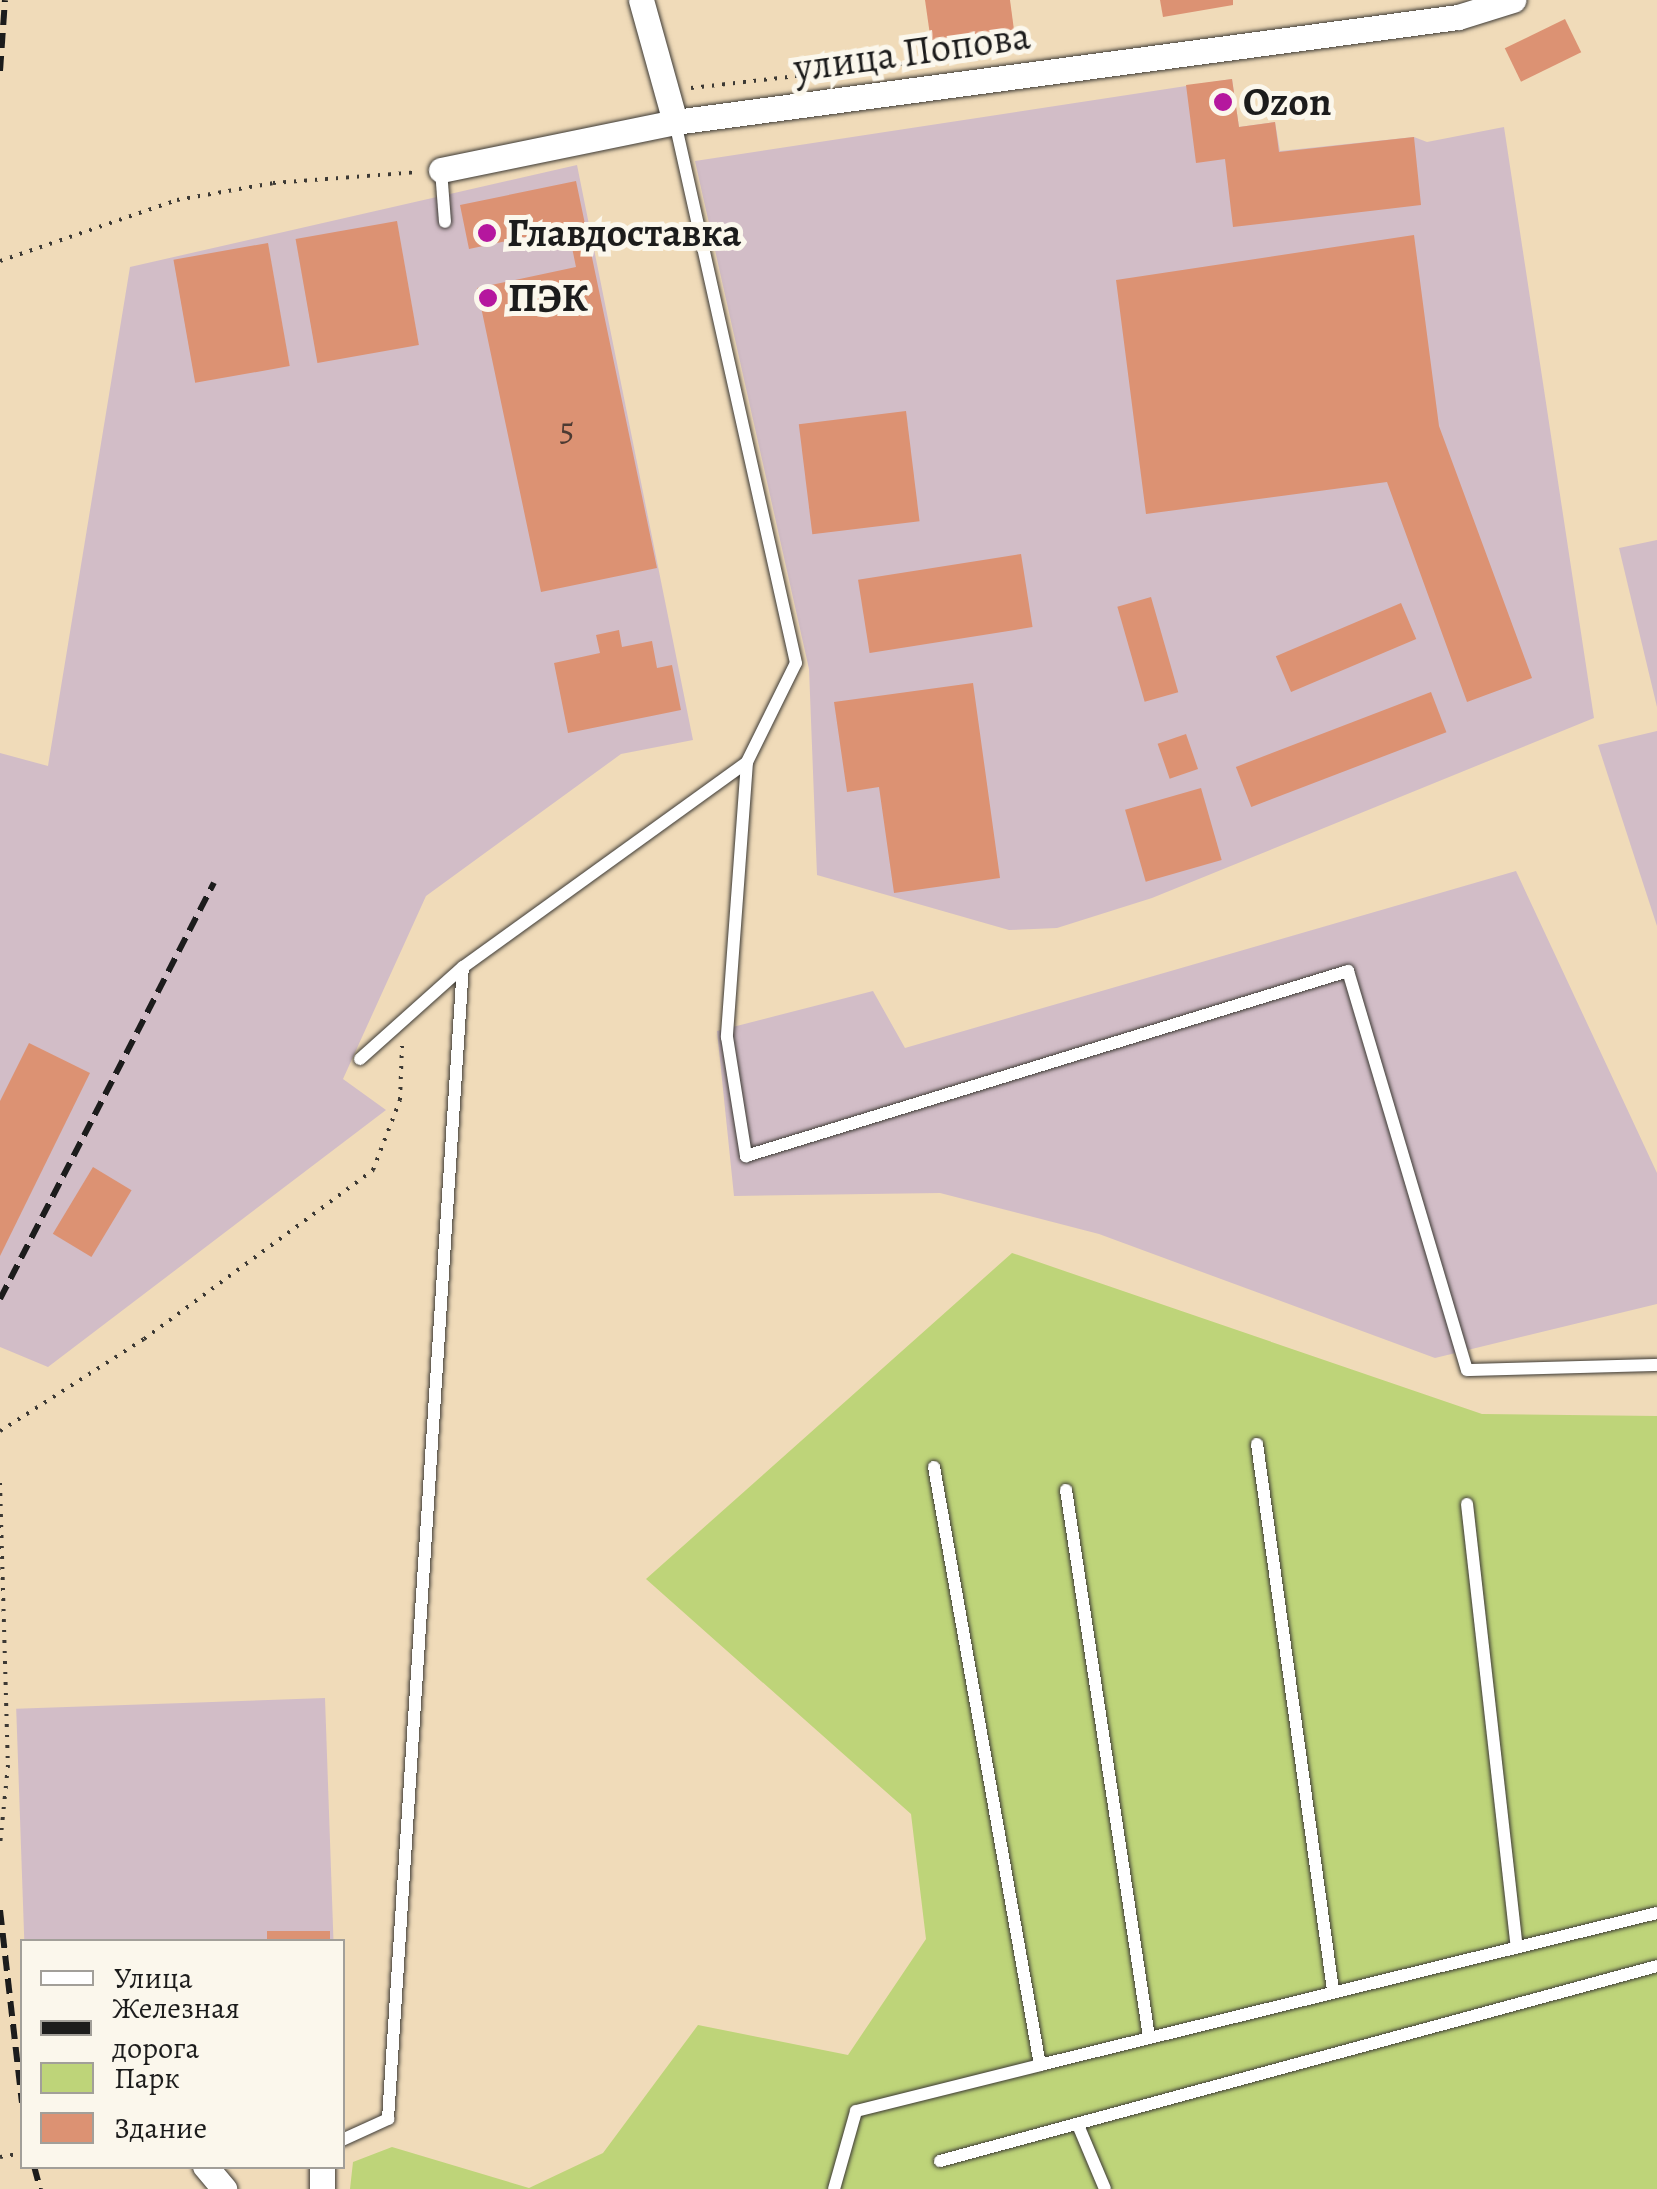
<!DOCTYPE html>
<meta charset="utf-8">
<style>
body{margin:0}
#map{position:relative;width:1657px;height:2189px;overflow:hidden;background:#f0dbb9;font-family:Alegreya,serif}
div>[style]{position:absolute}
.industrial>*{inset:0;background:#d2bdc7;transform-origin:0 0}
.green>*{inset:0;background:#bed479}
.building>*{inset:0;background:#dc9273;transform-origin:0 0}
.path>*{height:4px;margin-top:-2px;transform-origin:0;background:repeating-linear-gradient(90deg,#3c3934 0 2.5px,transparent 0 10.5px)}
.roads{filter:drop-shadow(0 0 2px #3c3934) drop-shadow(0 0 2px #3c3934)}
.lane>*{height:12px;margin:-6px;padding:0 6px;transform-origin:6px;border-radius:6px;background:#fff}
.street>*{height:25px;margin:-12.5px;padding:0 12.5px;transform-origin:12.5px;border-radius:12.5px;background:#fff}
.rail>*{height:6px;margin-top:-3px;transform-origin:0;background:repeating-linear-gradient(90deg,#1c1c1c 0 15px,transparent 0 23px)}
.dots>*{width:28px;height:28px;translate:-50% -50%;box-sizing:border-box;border:5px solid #fbf7ec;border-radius:50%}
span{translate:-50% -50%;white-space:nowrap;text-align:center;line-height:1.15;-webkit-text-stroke:10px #fbf7ec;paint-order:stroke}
.number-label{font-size:35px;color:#4c3a32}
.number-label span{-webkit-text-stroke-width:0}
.street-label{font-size:40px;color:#1c1c1c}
.poi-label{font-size:40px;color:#1c1c1c;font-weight:700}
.left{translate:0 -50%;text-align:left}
.legend{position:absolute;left:20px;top:1939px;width:325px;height:230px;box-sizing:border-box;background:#fbf7ec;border:2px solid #a29f99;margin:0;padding:12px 18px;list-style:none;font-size:30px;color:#1c1c1c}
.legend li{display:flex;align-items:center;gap:20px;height:50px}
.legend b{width:50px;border:2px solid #a29f99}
</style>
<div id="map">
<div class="industrial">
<i style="clip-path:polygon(1232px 79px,1239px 127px,1275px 122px,1280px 151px,1414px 137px,1427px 142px,1504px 127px,1594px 718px,1152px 898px,1057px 928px,1009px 930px,817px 875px,809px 669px,695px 161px)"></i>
<i style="clip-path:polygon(577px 165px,693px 740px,621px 754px,426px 896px,343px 1079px,386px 1110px,48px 1367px,0 1347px,0 753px,48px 766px,130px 267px)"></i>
<i style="clip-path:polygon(1657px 540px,1657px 707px,1619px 548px)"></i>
<i style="clip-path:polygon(1657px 731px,1657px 926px,1598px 745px)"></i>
<i style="clip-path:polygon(1516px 871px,1657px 1173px,1657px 1304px,1435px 1358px,1099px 1234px,940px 1193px,734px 1196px,717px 1031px,873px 991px,905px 1048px)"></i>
<i style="left:325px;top:1698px;width:243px;height:309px;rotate:88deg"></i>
</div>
<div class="green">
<i style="clip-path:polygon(1012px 1253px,1482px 1414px,1657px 1416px,1657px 2189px,350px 2189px,353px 2162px,392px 2147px,529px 2188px,603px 2153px,698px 2025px,848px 2055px,926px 1939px,911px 1814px,646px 1579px)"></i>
</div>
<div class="building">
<i style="clip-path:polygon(925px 0,1010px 0,1014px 30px,931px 42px)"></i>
<i style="clip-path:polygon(1160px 0,1233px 0,1233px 5px,1163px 17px)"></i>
<i style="left:1565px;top:19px;width:37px;height:67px;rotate:64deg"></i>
<i style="clip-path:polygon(1232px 79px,1239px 127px,1275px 122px,1279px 152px,1414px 137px,1421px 205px,1233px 227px,1225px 159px,1196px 163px,1186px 85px)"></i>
<i style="clip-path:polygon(576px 181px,657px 568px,541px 592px,477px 288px,576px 267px,568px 228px,469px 249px,460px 205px)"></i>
<i style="left:397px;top:221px;width:126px;height:103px;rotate:80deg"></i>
<i style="clip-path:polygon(1414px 235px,1439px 426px,1532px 678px,1467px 702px,1387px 482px,1146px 514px,1116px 280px)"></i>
<i style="left:268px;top:243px;width:125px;height:96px;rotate:80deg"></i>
<i style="left:906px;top:411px;width:111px;height:108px;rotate:83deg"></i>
<i style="left:1021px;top:554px;width:74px;height:165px;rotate:81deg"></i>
<i style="left:1151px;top:597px;width:99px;height:35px;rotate:74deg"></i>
<i style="left:1401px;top:603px;width:39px;height:136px;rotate:67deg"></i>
<i style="clip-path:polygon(619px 630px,622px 647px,652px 641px,657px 668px,672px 665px,681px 710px,568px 733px,554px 663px,600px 653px,596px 635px)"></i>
<i style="clip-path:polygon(973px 683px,1000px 878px,894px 893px,879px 787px,847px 792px,834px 702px)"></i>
<i style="left:1431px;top:692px;width:43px;height:209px;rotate:69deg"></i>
<i style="left:1186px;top:734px;width:37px;height:30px;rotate:71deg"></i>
<i style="left:1201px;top:788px;width:75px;height:79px;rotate:74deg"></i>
<i style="clip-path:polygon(29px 1043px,90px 1073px,0 1256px,0 1101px)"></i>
<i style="left:93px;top:1167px;width:45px;height:78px;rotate:31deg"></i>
<i style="left:330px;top:1931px;width:11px;height:63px;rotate:90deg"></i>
</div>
<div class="path">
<i style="left:691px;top:88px;width:276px;rotate:-6.5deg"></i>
<i style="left:0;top:261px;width:187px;rotate:-19deg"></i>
<i style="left:177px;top:200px;width:97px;rotate:-10deg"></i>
<i style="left:273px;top:183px;width:145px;rotate:-4.3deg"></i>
<i style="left:0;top:1431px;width:171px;rotate:-32.6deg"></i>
<i style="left:144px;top:1339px;width:285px;rotate:-36.4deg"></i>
<i style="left:373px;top:1170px;width:75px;rotate:-68.9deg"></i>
<i style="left:400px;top:1100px;width:54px;rotate:-87.9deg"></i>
<i style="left:0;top:1483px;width:282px;rotate:88.4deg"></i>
<i style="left:8px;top:1765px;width:80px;rotate:95.7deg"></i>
<i style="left:0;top:2157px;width:22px;rotate:-10deg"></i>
</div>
<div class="roads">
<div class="lane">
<i style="left:441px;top:170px;width:52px;rotate:85.6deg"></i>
<i style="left:747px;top:762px;width:276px;rotate:94.2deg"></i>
<i style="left:727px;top:1037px;width:121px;rotate:80.9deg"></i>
<i style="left:746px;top:1156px;width:630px;rotate:-17.08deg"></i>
<i style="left:1348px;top:971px;width:416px;rotate:73.4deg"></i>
<i style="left:1467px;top:1370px;width:190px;rotate:-1.5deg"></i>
<i style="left:360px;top:1059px;width:138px;rotate:-41.8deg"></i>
<i style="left:463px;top:967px;width:350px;rotate:-35.8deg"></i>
<i style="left:747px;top:762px;width:110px;rotate:-63.7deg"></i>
<i style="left:796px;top:663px;width:554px;rotate:-102.61deg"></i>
<i style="left:1257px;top:1444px;width:551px;rotate:82.08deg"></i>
<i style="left:934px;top:1467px;width:607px;rotate:79.95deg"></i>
<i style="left:1040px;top:2065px;width:635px;rotate:-13.84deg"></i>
<i style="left:1066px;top:1490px;width:553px;rotate:81.37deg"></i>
<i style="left:1467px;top:1504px;width:443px;rotate:83.6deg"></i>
<i style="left:1078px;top:2125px;width:69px;rotate:67.1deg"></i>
<i style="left:342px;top:2140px;width:51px;rotate:-24.5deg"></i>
<i style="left:388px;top:2119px;width:1154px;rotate:-86.28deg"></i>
<i style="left:940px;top:2161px;width:743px;rotate:-15.21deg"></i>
<i style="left:834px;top:2189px;width:81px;rotate:-74.2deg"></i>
<i style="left:856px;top:2111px;width:190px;rotate:-14deg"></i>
</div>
<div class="street">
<i style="left:641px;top:0;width:127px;rotate:74.4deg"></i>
<i style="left:441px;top:170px;width:239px;rotate:-11.6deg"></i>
<i style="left:675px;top:122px;width:790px;rotate:-7.64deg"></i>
<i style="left:1458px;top:17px;width:58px;rotate:-17.2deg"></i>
<i style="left:205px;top:2166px;width:30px;rotate:50deg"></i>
<i style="left:322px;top:2166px;width:23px;rotate:90deg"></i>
</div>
</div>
<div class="rail">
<i style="left:0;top:71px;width:71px;rotate:-86deg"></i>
<i style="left:0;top:1299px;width:468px;rotate:-62.8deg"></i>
<i style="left:0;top:1910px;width:194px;rotate:83.5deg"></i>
<i style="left:34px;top:2166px;width:24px;rotate:75deg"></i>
</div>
<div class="dots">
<i style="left:1223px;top:102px;background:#b5179e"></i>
<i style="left:487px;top:233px;background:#b5179e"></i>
<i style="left:488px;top:298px;background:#b5179e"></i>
</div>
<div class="number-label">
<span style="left:567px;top:428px">5</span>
</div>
<div class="street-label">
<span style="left:912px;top:52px;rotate:-8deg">улица Попова</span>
</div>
<div class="poi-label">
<span class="left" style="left:1243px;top:102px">Ozon</span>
<span class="left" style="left:507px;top:233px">Главдоставка</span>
<span class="left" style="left:508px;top:298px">ПЭК</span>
</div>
<ul class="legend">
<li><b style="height:12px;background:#fff"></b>Улица</li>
<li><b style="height:12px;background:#1c1c1c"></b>Железная дорога</li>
<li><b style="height:28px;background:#bed479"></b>Парк</li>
<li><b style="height:28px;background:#dc9273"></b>Здание</li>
</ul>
</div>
